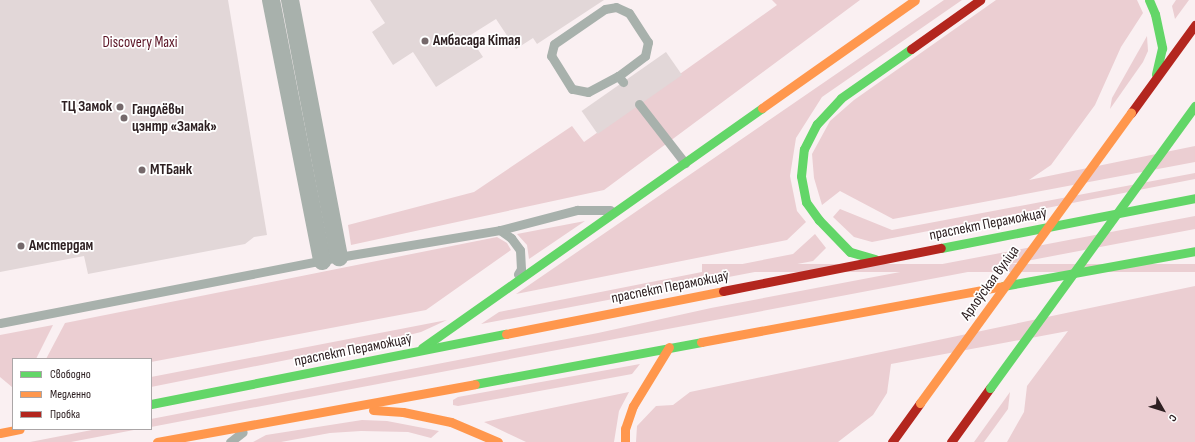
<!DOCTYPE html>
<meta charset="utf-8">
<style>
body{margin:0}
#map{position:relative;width:1195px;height:442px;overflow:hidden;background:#faf0f2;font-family:"Sofia Sans Condensed",sans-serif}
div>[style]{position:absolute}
.green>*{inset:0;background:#ebced2;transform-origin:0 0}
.building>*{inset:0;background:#e2d7d8;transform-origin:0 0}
.lane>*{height:9px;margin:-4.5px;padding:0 4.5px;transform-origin:4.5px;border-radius:4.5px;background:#a8b1ac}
.street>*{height:18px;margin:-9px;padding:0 9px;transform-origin:9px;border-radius:9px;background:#a8b1ac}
.fast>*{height:9px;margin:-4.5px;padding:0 4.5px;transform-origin:4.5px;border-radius:4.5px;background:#63d668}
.slow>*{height:9px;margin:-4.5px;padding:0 4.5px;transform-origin:4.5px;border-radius:4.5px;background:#ff974d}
.jam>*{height:9px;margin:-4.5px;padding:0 4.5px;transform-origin:4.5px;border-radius:4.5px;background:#b3261e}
.fast-bridge>*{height:9px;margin:-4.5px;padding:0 4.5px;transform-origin:4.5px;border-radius:4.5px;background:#63d668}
.slow-bridge>*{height:9px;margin:-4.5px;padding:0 4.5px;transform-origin:4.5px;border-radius:4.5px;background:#ff974d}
.dots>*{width:11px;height:11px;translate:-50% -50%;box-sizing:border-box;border:2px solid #fff;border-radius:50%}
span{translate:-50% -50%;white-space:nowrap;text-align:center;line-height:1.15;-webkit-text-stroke:3.5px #fff;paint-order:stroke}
.poi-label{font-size:15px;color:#2e2022;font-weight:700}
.left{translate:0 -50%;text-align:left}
.right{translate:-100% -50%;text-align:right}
.park-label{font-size:15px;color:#5a1324}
.street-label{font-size:15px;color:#2e2022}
.legend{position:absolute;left:12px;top:358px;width:140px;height:72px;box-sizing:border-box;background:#fff;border:1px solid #aba6a7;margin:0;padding:5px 7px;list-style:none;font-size:12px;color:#2e2022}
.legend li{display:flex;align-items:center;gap:8px;height:20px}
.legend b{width:20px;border:1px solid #aba6a7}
.north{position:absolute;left:1143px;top:390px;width:40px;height:40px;-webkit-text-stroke:3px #fff;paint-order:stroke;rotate:129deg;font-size:11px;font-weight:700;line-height:16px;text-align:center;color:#2e2022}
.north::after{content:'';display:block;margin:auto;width:14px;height:18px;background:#2e2022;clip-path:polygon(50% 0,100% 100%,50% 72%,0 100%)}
</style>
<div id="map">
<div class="green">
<i style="clip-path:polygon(772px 0,860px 0,604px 190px,351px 245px,348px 225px,474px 192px,572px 126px,584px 142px,777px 5px)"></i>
<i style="clip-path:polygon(944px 0,962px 0,822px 97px,796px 138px,790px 176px,797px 211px,806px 222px,787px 240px,516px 294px)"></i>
<i style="clip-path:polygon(996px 0,1137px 0,1143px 13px,1121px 47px,1095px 105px,1051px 165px,1029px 180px,1195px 146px,1195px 162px,893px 219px,840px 191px,822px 205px,814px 178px,812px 154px,830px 121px,854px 100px)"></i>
<i style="clip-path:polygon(1176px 0,1189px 0,1175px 19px,1172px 6px)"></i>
<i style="clip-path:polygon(1147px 36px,1148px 51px,1143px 62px,1110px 109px,1112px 98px)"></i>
<i style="clip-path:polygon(1195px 173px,1195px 179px,872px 242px,854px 237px,833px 217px,840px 209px,892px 230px)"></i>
<i style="clip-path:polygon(1195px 216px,1195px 229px,151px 427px,151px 419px,598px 333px,711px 308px)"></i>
<i style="clip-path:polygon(585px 221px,529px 259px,527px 245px,517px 234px)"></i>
<i style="clip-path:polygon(815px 234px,826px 248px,813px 261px,481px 324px,499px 312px,793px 254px)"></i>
<i style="clip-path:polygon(497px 237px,507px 243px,511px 250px,426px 310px,151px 362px,151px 359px,46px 359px,65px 323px)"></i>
<i style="left:1195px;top:264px;width:8px;height:493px;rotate:90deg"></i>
<i style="clip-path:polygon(1195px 286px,1195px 442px,1007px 442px,1024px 412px,1027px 386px,1068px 331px,891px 364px,887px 393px,873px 415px,838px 442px,636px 442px,637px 426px,656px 406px,673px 405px,690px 392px)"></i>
<i style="clip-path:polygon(447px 320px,421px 332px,401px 337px,151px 387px,151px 377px)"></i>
<i style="clip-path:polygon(53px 325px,36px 359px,13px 359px,12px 387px,0 377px,0 335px)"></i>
<i style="clip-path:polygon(640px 364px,632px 374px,458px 406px,453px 405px,453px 400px,458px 397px)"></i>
<i style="clip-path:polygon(629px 392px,619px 411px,614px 442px,526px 442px,484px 422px)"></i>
<i style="clip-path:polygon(1010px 392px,1008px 409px,984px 442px,974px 442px)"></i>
<i style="clip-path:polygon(362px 420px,387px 421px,439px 431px,431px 438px,408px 432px,361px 431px,330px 433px,281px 442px,253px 442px,266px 435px)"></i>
<i style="clip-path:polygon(97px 429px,139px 429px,71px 442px,30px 442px)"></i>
</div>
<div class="building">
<i style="clip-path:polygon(0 0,228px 0,267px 235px,254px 237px,245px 244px,88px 274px,84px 256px,0 272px)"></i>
<i style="clip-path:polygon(370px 0,604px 0,537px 44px,533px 38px,516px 49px,496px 19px,469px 36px,483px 57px,436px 87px,413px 52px,393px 65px,372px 32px,385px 23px)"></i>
<i style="left:666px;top:52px;width:28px;height:103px;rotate:55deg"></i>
</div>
<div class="lane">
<i style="left:618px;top:76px;width:34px;rotate:152deg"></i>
<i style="left:588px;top:92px;width:16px;rotate:-169deg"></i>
<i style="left:572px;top:89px;width:39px;rotate:-122deg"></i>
<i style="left:551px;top:56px;width:12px;rotate:-76deg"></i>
<i style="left:554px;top:44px;width:62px;rotate:-34.5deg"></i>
<i style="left:605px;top:9px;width:11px;rotate:-10deg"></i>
<i style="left:616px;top:7px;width:14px;rotate:25deg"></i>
<i style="left:629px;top:13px;width:35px;rotate:57deg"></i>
<i style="left:648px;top:42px;width:14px;rotate:102deg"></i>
<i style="left:645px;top:56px;width:34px;rotate:143deg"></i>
<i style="left:618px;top:76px;width:8px;rotate:50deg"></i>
<i style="left:639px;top:104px;width:75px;rotate:52.1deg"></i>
<i style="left:500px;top:230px;width:14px;rotate:36deg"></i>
<i style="left:511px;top:238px;width:15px;rotate:53deg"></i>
<i style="left:520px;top:250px;width:19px;rotate:87deg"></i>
<i style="left:521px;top:269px;width:6px;rotate:121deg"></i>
<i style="left:0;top:323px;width:345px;rotate:-11deg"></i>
<i style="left:339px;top:257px;width:163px;rotate:-9.5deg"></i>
<i style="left:500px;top:230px;width:80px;rotate:-14.6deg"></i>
<i style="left:577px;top:210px;width:33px"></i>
<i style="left:230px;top:442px;width:16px;rotate:-38deg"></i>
</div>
<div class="street">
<i style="left:271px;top:0;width:266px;rotate:78.9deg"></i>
<i style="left:290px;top:0;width:262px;rotate:79.2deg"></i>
</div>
<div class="fast">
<i style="left:1149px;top:0;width:15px;rotate:67deg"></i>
<i style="left:1155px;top:14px;width:35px;rotate:78deg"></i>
<i style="left:1162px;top:48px;width:27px;rotate:103deg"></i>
<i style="left:941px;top:248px;width:259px;rotate:-11.1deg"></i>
<i style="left:875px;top:259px;width:26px;rotate:-164deg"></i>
<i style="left:850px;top:252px;width:45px;rotate:-134.1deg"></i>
<i style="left:819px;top:220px;width:22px;rotate:-126deg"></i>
<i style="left:806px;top:202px;width:26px;rotate:-101deg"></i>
<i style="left:801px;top:176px;width:27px;rotate:-84deg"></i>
<i style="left:804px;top:149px;width:28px;rotate:-63deg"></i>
<i style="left:817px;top:124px;width:35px;rotate:-47deg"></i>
<i style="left:841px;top:98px;width:85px;rotate:-35deg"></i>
<i style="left:1003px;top:286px;width:195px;rotate:-10.3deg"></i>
<i style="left:422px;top:348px;width:416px;rotate:-35.2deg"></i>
<i style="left:475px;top:384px;width:230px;rotate:-10.5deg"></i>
<i style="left:151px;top:404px;width:362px;rotate:-11.2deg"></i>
</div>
<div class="slow">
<i style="left:762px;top:108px;width:187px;rotate:-35.2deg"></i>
<i style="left:506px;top:334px;width:221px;rotate:-11.2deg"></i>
<i style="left:701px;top:342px;width:307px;rotate:-10.5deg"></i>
<i style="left:373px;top:410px;width:30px;rotate:4deg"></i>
<i style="left:403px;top:412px;width:49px;rotate:11.8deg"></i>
<i style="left:451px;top:422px;width:51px;rotate:23.1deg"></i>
<i style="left:0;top:433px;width:20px;rotate:-11deg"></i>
<i style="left:157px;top:442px;width:323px;rotate:-10.3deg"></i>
<i style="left:625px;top:442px;width:13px;rotate:-90deg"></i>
<i style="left:625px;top:429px;width:24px;rotate:-71deg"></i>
<i style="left:633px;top:406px;width:69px;rotate:-58.6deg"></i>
</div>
<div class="jam">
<i style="left:911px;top:49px;width:85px;rotate:-35.4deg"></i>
<i style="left:1131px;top:113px;width:109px;rotate:-54deg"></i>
<i style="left:723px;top:291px;width:222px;rotate:-11.2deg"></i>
<i style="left:892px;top:442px;width:48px;rotate:-54.3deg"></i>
<i style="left:951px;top:442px;width:67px;rotate:-54.2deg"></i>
</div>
<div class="fast-bridge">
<i style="left:990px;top:388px;width:349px;rotate:-54deg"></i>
</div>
<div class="slow-bridge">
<i style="left:920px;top:403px;width:359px;rotate:-54deg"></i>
</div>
<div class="dots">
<i style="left:425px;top:41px;background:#75696b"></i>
<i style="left:120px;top:107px;background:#75696b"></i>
<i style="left:124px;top:118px;background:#75696b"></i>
<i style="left:142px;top:170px;background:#75696b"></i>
<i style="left:21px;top:246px;background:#75696b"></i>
</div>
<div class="poi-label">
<span class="left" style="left:433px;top:41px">Амбасада Кітая</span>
<span class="right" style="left:112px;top:107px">ТЦ Замок</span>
<span class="left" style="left:132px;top:118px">Гандлёвы<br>цэнтр «Замак»</span>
<span class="left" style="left:150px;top:170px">МТБанк</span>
<span class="left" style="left:29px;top:246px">Амстердам</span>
</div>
<div class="park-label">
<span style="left:140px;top:43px">Discovery Maxi</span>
</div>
<div class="street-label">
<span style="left:988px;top:224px;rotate:-11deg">праспект Пераможцаў</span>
<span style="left:990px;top:283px;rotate:-54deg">Арлоўская вуліца</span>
<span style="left:670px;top:287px;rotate:-11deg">праспект Пераможцаў</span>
<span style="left:353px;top:350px;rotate:-11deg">праспект Пераможцаў</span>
</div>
<ul class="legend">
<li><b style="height:5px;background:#63d668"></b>Свободно</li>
<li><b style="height:5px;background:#ff974d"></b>Медленно</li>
<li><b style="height:5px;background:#b3261e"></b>Пробка</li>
</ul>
<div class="north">С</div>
</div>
